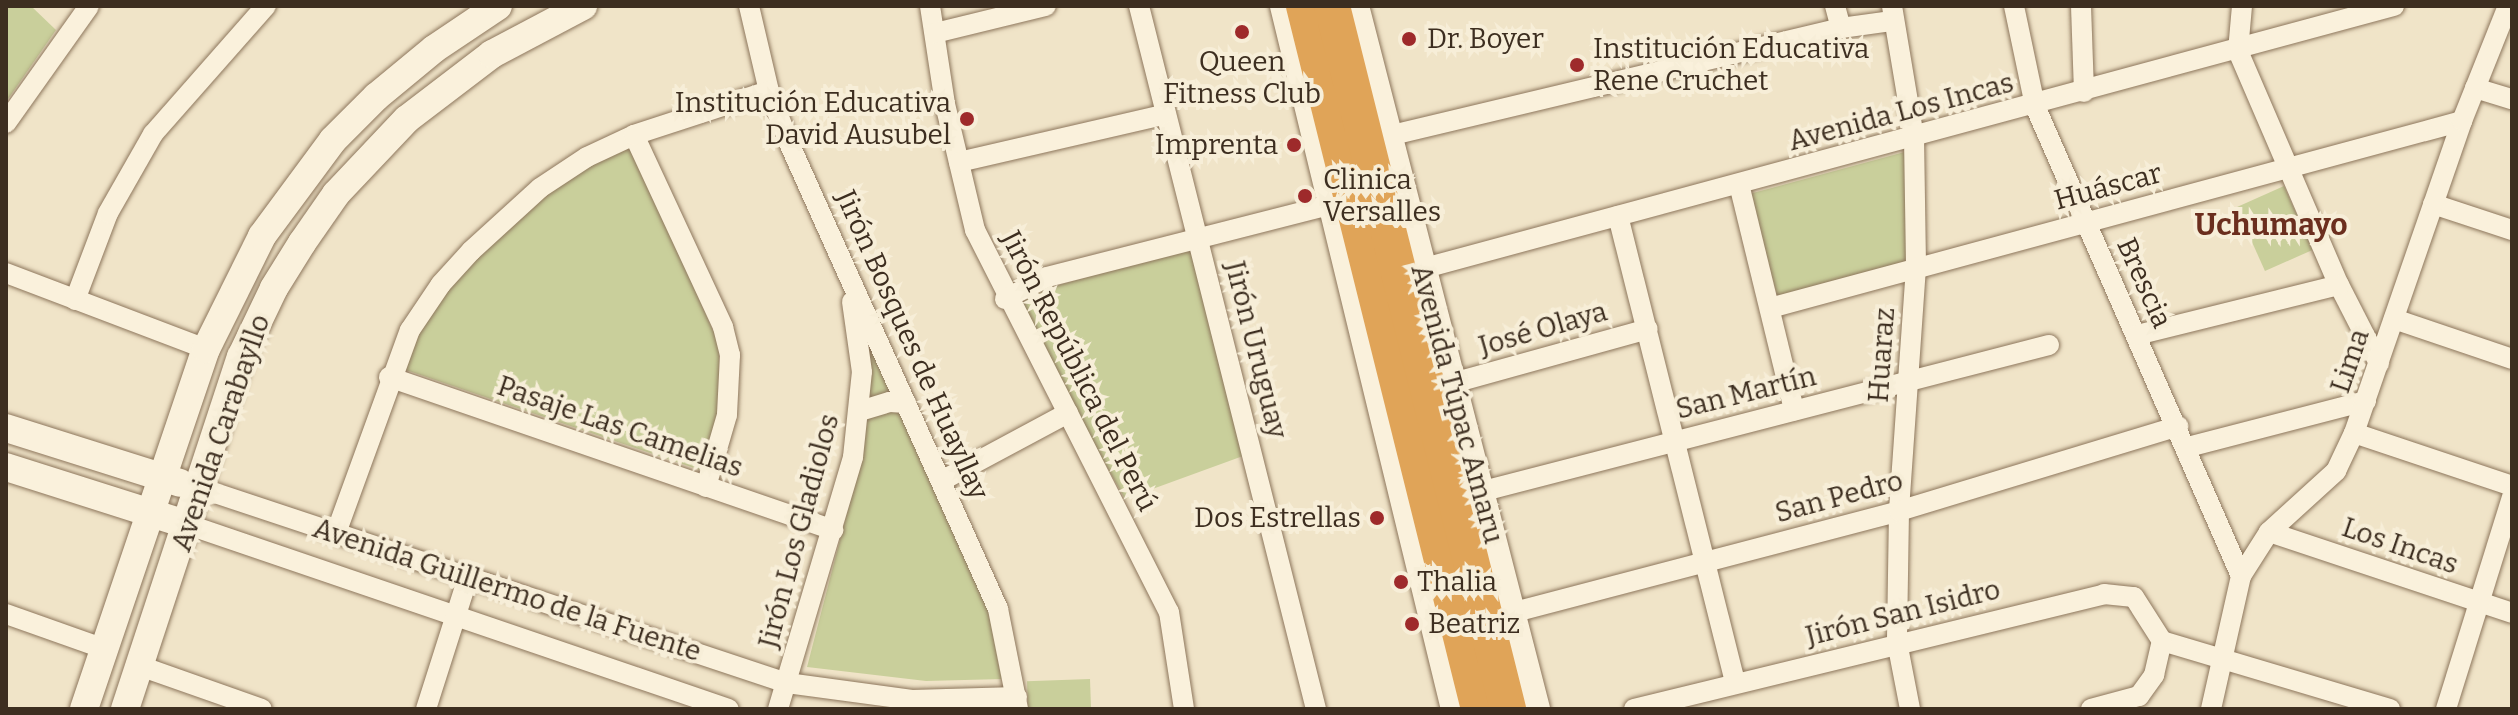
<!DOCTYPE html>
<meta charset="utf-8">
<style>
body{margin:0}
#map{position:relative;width:2518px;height:715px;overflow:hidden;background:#f0e4c8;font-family:Bitter,serif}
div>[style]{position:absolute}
.green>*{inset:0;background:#c9cf9b;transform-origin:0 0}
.roads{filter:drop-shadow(0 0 2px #8d765c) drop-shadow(0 0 2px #8d765c)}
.street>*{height:20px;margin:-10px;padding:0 10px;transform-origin:10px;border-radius:10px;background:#faf1dc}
.secondary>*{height:28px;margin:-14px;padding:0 14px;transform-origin:14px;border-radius:14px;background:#faf1dc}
.highway>*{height:36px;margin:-18px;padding:0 18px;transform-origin:18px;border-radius:18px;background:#e0a458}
.dots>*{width:22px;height:22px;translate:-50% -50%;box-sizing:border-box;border:4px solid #f7eed8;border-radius:50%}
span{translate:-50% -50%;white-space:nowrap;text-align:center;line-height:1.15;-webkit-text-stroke:8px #f7eed8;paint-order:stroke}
.poi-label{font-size:28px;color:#3d2e20}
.left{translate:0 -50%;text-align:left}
.right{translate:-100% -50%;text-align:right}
.street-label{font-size:28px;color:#3d2e20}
.neighbourhood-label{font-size:30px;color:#6b2e1e;font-weight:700}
.frame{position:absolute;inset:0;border:8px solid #3d2e20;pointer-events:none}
</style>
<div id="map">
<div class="green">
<i style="clip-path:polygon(6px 6px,31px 6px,56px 30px,6px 102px)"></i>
<i style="clip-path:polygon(631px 145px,719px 344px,720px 413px,703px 471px,403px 369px,432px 303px,475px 257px,564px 180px)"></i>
<i style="clip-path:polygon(1912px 150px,1915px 263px,1779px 302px,1749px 194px)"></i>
<i style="left:2284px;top:186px;width:70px;height:52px;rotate:66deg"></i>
<i style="clip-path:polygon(1193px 247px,1243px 456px,1125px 499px,1016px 305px,1052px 287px)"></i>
<i style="clip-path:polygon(859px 319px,990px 611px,1003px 679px,926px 681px,807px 667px,861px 459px)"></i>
<i style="left:1090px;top:679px;width:30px;height:63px;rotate:88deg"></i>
</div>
<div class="roads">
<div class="street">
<i style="left:749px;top:6px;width:87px;rotate:76.8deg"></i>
<i style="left:769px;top:91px;width:56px;rotate:69deg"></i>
<i style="left:789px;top:143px;width:511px;rotate:65.84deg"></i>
<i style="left:998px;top:609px;width:102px;rotate:78.7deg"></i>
<i style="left:930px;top:6px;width:99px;rotate:81.3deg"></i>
<i style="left:945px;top:104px;width:130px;rotate:76.6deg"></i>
<i style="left:975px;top:230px;width:428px;rotate:63.1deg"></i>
<i style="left:1169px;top:612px;width:98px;rotate:81.2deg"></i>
<i style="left:1139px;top:6px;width:725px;rotate:75.87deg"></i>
<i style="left:1835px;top:6px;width:23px;rotate:75deg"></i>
<i style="left:1892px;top:6px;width:133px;rotate:80.5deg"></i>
<i style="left:1914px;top:137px;width:130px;rotate:89.1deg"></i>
<i style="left:1916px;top:267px;width:245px;rotate:94deg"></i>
<i style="left:1899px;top:511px;width:131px;rotate:90.9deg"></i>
<i style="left:1897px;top:642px;width:68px;rotate:79deg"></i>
<i style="left:2014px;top:6px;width:102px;rotate:78.1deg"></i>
<i style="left:2035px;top:106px;width:513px;rotate:66.33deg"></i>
<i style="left:2081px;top:6px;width:86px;rotate:88deg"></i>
<i style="left:2242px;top:6px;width:45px;rotate:95.1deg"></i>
<i style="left:2238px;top:51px;width:255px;rotate:66.7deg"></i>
<i style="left:2339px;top:285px;width:88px;rotate:62.9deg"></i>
<i style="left:935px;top:33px;width:114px;rotate:-13.7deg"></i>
<i style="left:2475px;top:88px;width:39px;rotate:17deg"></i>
<i style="left:6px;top:123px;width:143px;rotate:-54.6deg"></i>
<i style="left:634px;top:135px;width:212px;rotate:65.1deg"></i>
<i style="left:723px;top:327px;width:29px;rotate:76deg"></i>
<i style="left:730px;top:355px;width:60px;rotate:92.9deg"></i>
<i style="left:727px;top:415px;width:75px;rotate:106.3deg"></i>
<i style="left:1388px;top:136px;width:466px;rotate:-13.4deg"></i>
<i style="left:1841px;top:28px;width:51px;rotate:-7.8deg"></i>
<i style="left:959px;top:162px;width:208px;rotate:-13deg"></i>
<i style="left:1739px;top:184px;width:233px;rotate:76.3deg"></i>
<i style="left:2433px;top:204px;width:83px;rotate:18.2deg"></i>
<i style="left:1618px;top:216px;width:481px;rotate:75.9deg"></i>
<i style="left:1421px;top:269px;width:1008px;rotate:-15.13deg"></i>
<i style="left:6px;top:273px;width:214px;rotate:20.8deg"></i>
<i style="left:1005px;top:299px;width:47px;rotate:-27.6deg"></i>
<i style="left:1047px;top:277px;width:295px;rotate:-14.3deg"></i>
<i style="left:75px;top:300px;width:93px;rotate:-69.2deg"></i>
<i style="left:108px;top:213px;width:91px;rotate:-60.3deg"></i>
<i style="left:153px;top:134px;width:171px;rotate:-48.6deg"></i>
<i style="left:1770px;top:308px;width:717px;rotate:-15.12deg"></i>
<i style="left:2394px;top:319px;width:125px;rotate:18.7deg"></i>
<i style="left:2137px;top:335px;width:208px;rotate:-13.9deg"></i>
<i style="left:389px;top:377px;width:470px;rotate:19deg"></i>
<i style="left:1453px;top:383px;width:202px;rotate:-15.5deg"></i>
<i style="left:860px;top:411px;width:31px;rotate:-17deg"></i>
<i style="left:890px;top:402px;width:16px;rotate:4deg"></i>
<i style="left:2354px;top:433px;width:167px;rotate:18.5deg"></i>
<i style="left:2188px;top:447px;width:184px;rotate:-14.5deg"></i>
<i style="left:943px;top:480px;width:142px;rotate:-28.2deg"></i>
<i style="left:200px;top:488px;width:619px;rotate:18.38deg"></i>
<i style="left:787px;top:683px;width:126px;rotate:7.7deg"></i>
<i style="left:912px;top:700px;width:105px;rotate:-1.6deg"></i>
<i style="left:1468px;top:495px;width:600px;rotate:-14.48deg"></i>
<i style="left:189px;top:525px;width:570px;rotate:18.82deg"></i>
<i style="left:2269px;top:532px;width:256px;rotate:18.4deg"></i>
<i style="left:336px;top:533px;width:216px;rotate:-70deg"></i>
<i style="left:410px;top:330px;width:55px;rotate:-56deg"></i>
<i style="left:441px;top:284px;width:45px;rotate:-47.7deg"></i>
<i style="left:471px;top:251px;width:93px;rotate:-42.4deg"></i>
<i style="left:540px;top:188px;width:56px;rotate:-33.4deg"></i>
<i style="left:587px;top:157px;width:52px;rotate:-25.1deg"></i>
<i style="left:634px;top:135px;width:142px;rotate:-18.1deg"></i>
<i style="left:1511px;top:613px;width:401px;rotate:-14.7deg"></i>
<i style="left:1899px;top:511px;width:292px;rotate:-16.9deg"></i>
<i style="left:6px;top:614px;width:105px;rotate:19.5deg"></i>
<i style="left:2162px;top:641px;width:238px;rotate:16.6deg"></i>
<i style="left:140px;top:666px;width:129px;rotate:19.4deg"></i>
<i style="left:426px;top:709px;width:139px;rotate:-72.3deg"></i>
<i style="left:778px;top:709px;width:263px;rotate:-73.4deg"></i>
<i style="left:853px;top:457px;width:85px;rotate:-84deg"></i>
<i style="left:862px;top:372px;width:71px;rotate:-98.1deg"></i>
<i style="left:1634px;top:709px;width:484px;rotate:-13.7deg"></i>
<i style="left:2104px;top:594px;width:30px;rotate:6deg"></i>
<i style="left:2134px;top:597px;width:52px;rotate:57.5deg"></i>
<i style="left:2091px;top:709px;width:50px;rotate:-15.2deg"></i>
<i style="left:2139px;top:696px;width:26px;rotate:-54deg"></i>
<i style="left:2154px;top:675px;width:35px;rotate:-77deg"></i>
<i style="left:2211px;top:709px;width:136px;rotate:-77.3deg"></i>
<i style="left:2241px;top:576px;width:52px;rotate:-57.5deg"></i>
<i style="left:2269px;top:532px;width:91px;rotate:-42.3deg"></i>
<i style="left:2336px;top:471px;width:42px;rotate:-64.7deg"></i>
<i style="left:2354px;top:433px;width:330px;rotate:-70.9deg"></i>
<i style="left:2462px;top:121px;width:124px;rotate:-68.2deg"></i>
<i style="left:2446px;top:709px;width:222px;rotate:-72.7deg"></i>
</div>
<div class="secondary">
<i style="left:1284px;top:6px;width:723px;rotate:76.33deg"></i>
<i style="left:1355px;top:6px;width:726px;rotate:75.56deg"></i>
<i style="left:6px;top:428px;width:182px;rotate:17.5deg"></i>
<i style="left:6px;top:467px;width:192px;rotate:17.6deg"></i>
<i style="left:84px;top:709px;width:380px;rotate:-71.3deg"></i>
<i style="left:206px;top:349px;width:126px;rotate:-63.6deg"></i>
<i style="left:262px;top:236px;width:119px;rotate:-53.5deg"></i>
<i style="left:333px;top:140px;width:61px;rotate:-45deg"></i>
<i style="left:376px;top:97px;width:75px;rotate:-39.6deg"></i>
<i style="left:434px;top:49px;width:77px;rotate:-33.9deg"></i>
<i style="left:125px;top:709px;width:371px;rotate:-71.8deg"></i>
<i style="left:241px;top:357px;width:76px;rotate:-64.4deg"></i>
<i style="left:274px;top:288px;width:53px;rotate:-58.1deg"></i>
<i style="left:302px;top:243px;width:60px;rotate:-55.2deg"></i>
<i style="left:336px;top:194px;width:103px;rotate:-46.6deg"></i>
<i style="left:407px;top:119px;width:107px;rotate:-37.4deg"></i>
<i style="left:492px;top:54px;width:103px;rotate:-27.8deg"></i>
</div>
<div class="highway">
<i style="left:1304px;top:6px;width:724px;rotate:76.02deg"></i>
<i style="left:1332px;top:6px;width:725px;rotate:75.94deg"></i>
</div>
</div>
<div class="dots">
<i style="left:1242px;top:32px;background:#9e2a2b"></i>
<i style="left:1409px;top:39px;background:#9e2a2b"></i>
<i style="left:1577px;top:65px;background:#9e2a2b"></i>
<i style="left:967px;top:119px;background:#9e2a2b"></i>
<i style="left:1294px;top:145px;background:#9e2a2b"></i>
<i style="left:1305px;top:196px;background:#9e2a2b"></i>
<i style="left:1377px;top:518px;background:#9e2a2b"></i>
<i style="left:1401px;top:582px;background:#9e2a2b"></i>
<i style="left:1412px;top:624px;background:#9e2a2b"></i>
</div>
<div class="poi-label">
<span class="left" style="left:1427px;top:39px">Dr. Boyer</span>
<span class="left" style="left:1593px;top:65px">Institución Educativa<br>Rene Cruchet</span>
<span style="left:1242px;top:78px">Queen<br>Fitness Club</span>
<span class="right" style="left:951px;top:119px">Institución Educativa<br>David Ausubel</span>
<span class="right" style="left:1278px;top:145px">Imprenta</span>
<span class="left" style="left:1323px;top:196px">Clinica<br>Versalles</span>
<span class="right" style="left:1361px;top:518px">Dos Estrellas</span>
<span class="left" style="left:1417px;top:582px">Thalia</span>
<span class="left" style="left:1428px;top:624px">Beatriz</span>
</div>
<div class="street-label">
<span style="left:1901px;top:112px;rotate:-15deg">Avenida Los Incas</span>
<span style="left:2108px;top:187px;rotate:-15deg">Huáscar</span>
<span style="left:2144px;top:283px;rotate:66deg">Brescia</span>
<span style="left:1543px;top:329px;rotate:-16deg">José Olaya</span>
<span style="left:912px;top:345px;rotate:66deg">Jirón Bosques de Huayllay</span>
<span style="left:1256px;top:350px;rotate:76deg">Jirón Uruguay</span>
<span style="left:1882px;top:355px;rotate:-86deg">Huaraz</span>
<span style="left:2350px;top:361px;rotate:-71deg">Lima</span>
<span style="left:1079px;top:371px;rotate:63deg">Jirón República del Perú</span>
<span style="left:1746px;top:393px;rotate:-14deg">San Martín</span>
<span style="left:1457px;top:404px;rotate:75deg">Avenida Túpac Amaru</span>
<span style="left:620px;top:427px;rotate:19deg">Pasaje Las Camelias</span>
<span style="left:221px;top:433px;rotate:-71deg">Avenida Carabayllo</span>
<span style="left:1839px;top:497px;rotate:-15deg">San Pedro</span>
<span style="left:799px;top:531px;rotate:-75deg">Jirón Los Gladiolos</span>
<span style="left:2400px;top:546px;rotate:19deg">Los Incas</span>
<span style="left:507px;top:590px;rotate:18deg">Avenida Guillermo de la Fuente</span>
<span style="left:1903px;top:613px;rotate:-14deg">Jirón San Isidro</span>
</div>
<div class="neighbourhood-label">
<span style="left:2271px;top:225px">Uchumayo</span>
</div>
<div class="frame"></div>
</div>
